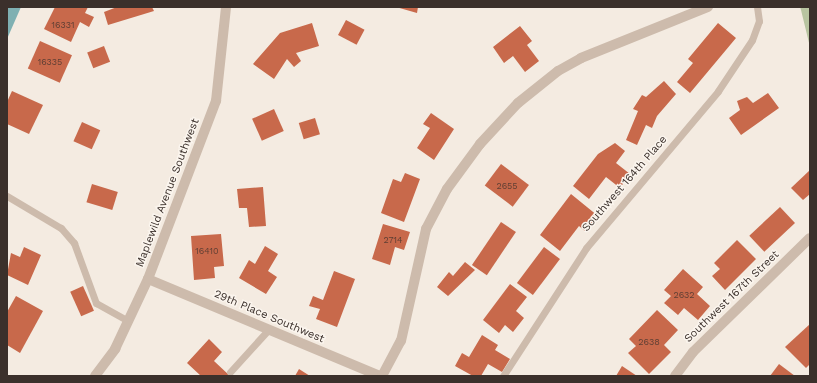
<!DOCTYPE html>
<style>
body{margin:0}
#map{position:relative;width:817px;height:383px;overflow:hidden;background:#f4ebe1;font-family:"Work Sans",sans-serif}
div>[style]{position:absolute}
.green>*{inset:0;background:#b8c4a0}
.water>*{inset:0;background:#7fb0b2}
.building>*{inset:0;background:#c8694b;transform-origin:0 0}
.service>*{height:7px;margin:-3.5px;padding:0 3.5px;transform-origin:3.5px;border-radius:3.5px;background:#cdbbac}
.minor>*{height:10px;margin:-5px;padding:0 5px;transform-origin:5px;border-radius:5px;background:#cdbbac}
.tertiary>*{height:10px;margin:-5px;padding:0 5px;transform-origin:5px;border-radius:5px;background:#cdbbac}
span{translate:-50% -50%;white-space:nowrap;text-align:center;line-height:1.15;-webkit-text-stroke:3px #fbf5ee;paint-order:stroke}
.number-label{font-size:9px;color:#5e3e33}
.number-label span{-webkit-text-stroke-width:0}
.street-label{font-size:11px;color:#3b302b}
.frame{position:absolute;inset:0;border:8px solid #3b302b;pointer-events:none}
</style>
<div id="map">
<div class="green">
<i style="clip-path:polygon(800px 7px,810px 7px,810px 47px,801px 10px)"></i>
</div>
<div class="water">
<i style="clip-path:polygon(7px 7px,21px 7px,7px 39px)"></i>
</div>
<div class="building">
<i style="clip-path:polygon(55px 7px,88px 7px,85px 13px,94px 17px,89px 27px,80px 22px,71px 42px,44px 29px)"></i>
<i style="clip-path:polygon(117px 7px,152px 7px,154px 11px,108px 25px,104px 12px)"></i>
<i style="clip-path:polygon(396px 7px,418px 7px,417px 13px)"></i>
<i style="left:346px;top:20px;width:21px;height:17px;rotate:28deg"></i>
<i style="clip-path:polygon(312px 23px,319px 46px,296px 53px,301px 61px,294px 67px,287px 59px,274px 79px,253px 64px,280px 33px)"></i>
<i style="clip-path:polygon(718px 23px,736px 38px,690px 93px,677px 82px,693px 63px,688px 59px)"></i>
<i style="clip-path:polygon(520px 26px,532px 41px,527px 45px,539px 61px,525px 72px,513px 56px,504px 63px,493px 47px)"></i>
<i style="left:40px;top:41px;width:35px;height:30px;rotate:24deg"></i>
<i style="left:104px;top:46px;width:17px;height:18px;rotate:69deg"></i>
<i style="clip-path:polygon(664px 81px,676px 94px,657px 116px,652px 128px,646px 125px,637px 145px,626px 140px,638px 111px,633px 109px,642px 95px,646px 97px)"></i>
<i style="clip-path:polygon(12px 91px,43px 105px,29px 134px,7px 124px,7px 102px)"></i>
<i style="clip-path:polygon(768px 93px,779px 108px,741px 135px,729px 118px,740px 110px,737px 101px,747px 97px,753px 103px)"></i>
<i style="left:274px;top:109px;width:24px;height:24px;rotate:66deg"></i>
<i style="clip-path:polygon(431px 113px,454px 129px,434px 160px,417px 148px,430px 128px,423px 124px)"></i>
<i style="left:315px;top:118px;width:17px;height:17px;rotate:73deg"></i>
<i style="left:82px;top:122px;width:20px;height:21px;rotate:24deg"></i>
<i style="clip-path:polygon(615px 143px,625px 151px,616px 163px,630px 174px,620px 188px,606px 177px,589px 199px,573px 186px,598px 154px)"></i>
<i style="left:501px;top:164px;width:35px;height:27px;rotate:37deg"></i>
<i style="clip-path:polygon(810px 170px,810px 194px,803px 200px,791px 188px)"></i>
<i style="clip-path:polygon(405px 173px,420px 179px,404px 222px,381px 213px,393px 179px,401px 182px)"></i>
<i style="left:92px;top:184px;width:27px;height:19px;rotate:17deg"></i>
<i style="clip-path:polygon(263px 187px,266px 226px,249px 227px,247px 208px,239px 208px,237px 189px)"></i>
<i style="clip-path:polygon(571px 194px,598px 216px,586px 232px,579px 226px,560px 251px,540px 235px)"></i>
<i style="left:780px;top:207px;width:22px;height:42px;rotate:47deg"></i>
<i style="left:501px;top:222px;width:18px;height:52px;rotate:34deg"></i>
<i style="clip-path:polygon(383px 224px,410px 232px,404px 250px,395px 247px,390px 265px,372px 259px)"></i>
<i style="clip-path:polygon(221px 234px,224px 266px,214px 267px,215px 278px,194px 280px,191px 236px)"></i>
<i style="clip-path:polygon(737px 240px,756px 259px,725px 290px,712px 276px,720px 269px,714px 263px)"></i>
<i style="clip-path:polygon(265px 246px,278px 254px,268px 271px,277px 277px,266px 294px,239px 278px,249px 260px,255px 264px)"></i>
<i style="clip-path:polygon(24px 247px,41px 255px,28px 285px,7px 275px,11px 253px,20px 257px)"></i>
<i style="left:544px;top:247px;width:20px;height:45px;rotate:37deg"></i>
<i style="clip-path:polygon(465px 262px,475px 270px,448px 296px,437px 287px,449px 272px,453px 276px)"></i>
<i style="clip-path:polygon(683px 269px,703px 287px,697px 294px,710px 306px,698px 320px,684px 308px,678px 315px,664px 303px,671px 296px,664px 290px)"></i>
<i style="clip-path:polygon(334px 271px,355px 279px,337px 327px,316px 319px,320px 309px,309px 306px,313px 296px,323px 300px)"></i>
<i style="clip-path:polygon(510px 284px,527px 297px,516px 311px,524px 318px,513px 332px,505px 325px,499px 333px,483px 320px)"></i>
<i style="left:83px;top:286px;width:27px;height:14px;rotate:66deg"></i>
<i style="clip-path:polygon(16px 296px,43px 311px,20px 353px,7px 345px,7px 312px)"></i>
<i style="clip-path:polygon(657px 310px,678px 330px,664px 345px,671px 352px,649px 374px,628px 353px,636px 346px,629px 339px)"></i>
<i style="clip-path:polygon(810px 324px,810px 364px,806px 368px,785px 347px)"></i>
<i style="clip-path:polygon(482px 335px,498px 345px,495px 350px,510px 359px,502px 372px,488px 364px,481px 376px,473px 376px,455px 366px,462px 353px,469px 357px)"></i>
<i style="clip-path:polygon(209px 339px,222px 352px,214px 361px,230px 376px,201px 376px,187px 363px)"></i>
<i style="clip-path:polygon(779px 364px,795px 376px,770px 376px)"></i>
<i style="clip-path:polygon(622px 366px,637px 376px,616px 376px)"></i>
<i style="clip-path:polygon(299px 369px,310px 376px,295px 376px)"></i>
</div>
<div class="service">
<i style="left:7px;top:196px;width:63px;rotate:30.7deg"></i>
<i style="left:61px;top:228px;width:20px;rotate:49deg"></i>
<i style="left:74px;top:243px;width:64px;rotate:69.9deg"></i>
<i style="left:96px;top:303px;width:37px;rotate:29deg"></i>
<i style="left:230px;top:372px;width:58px;rotate:-47.8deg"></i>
<i style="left:503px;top:376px;width:153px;rotate:-57deg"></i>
<i style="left:586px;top:248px;width:205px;rotate:-49.9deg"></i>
<i style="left:718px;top:91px;width:61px;rotate:-56.3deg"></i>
<i style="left:752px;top:40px;width:20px;rotate:-70deg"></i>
<i style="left:759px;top:21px;width:14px;rotate:-98deg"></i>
</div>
<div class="minor">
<i style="left:148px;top:279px;width:251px;rotate:22.7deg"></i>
<i style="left:382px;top:376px;width:40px;rotate:-62deg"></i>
<i style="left:401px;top:341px;width:115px;rotate:-77.4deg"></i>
<i style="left:426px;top:229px;width:45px;rotate:-62.3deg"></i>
<i style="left:447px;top:189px;width:56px;rotate:-53.7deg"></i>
<i style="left:480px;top:144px;width:56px;rotate:-47.2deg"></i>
<i style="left:518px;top:103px;width:51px;rotate:-38.7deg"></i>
<i style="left:558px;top:71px;width:26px;rotate:-29deg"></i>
<i style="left:581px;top:58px;width:137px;rotate:-21.9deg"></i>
<i style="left:675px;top:376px;width:30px;rotate:-53deg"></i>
<i style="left:693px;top:352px;width:163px;rotate:-44.3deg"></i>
</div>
<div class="tertiary">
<i style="left:95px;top:376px;width:34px;rotate:-53deg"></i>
<i style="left:115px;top:349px;width:77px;rotate:-64.8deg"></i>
<i style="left:148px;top:279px;width:191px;rotate:-69.1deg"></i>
<i style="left:216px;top:101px;width:95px;rotate:-83.9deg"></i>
</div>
<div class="number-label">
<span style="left:63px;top:25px">16331</span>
<span style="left:50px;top:62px">16335</span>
<span style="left:507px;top:186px">2655</span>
<span style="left:393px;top:240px">2714</span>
<span style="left:207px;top:251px">16410</span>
<span style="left:684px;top:295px">2632</span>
<span style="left:649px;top:342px">2638</span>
</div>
<div class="street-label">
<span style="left:625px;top:184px;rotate:-49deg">Southwest 164th Place</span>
<span style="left:168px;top:193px;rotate:-69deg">Maplewild Avenue Southwest</span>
<span style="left:732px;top:297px;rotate:-44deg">Southwest 167th Street</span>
<span style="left:269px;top:317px;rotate:23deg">29th Place Southwest</span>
</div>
<div class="frame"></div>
</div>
